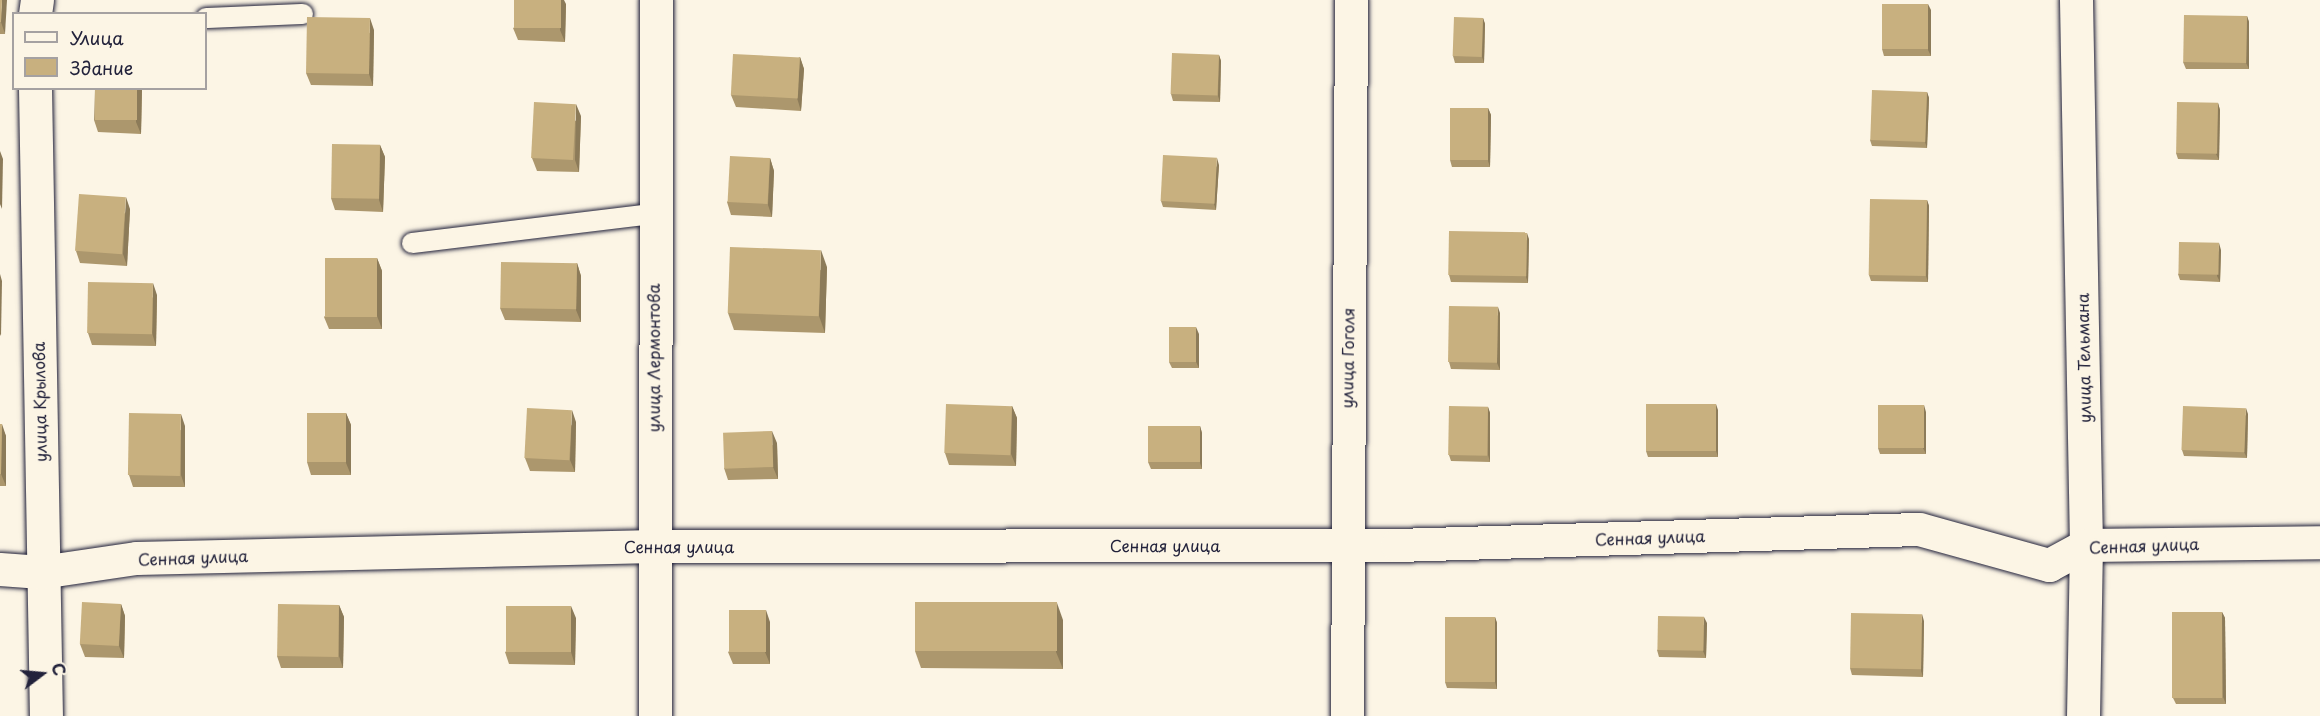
<!DOCTYPE html>
<meta charset="utf-8">
<style>
body{margin:0}
#map{position:relative;width:2320px;height:716px;overflow:hidden;background:#fcf5e5;font-family:"Playpen Sans",sans-serif}
div>[style]{position:absolute}
.roads{filter:drop-shadow(0 0 2px #22223b) drop-shadow(0 0 2px #22223b)}
.service>*{height:20px;margin:-10px;padding:0 10px;transform-origin:10px;border-radius:10px;background:#fcf5e5}
.minor>*{height:33px;margin:-16.5px;padding:0 16.5px;transform-origin:16.5px;border-radius:16.5px;background:#fcf5e5}
.tertiary>*{height:33px;margin:-16.5px;padding:0 16.5px;transform-origin:16.5px;border-radius:16.5px;background:#fcf5e5}
.wall>*{inset:0;background:#ac976d}
.shaded-wall>*{inset:0;background:#8c7b59}
.building>*{inset:0;background:#c8b07f;transform-origin:0 0}
span{translate:-50% -50%;white-space:nowrap;text-align:center;line-height:1.15;-webkit-text-stroke:4.5px #fcf5e5;paint-order:stroke}
.street-label{font-size:16px;color:#22223b}
.legend{position:absolute;left:12px;top:12px;width:195px;height:78px;box-sizing:border-box;background:#fcf5e5;border:2px solid #a5a1a1;margin:0;padding:8px 10px;list-style:none;font-size:18px;color:#22223b}
.legend li{display:flex;align-items:center;gap:12px;height:30px}
.legend b{width:30px;border:2px solid #a5a1a1}
.north{position:absolute;left:12px;top:644px;width:60px;height:60px;-webkit-text-stroke:4px #fcf5e5;paint-order:stroke;rotate:74deg;font-size:16px;font-weight:700;line-height:24px;text-align:center;color:#22223b}
.north::after{content:'';display:block;margin:auto;width:21px;height:27px;background:#22223b;clip-path:polygon(50% 0,100% 100%,50% 72%,0 100%)}
</style>
<div id="map">
<div class="roads">
<div class="service">
<i style="left:206px;top:18px;width:97px;rotate:-2.4deg"></i>
<i style="left:412px;top:243px;width:242px;rotate:-6.9deg"></i>
</div>
<div class="minor">
<i style="left:2076px;top:0;width:545px;rotate:88.95deg"></i>
<i style="left:2086px;top:545px;width:171px;rotate:91deg"></i>
<i style="left:35px;top:14px;width:14px;rotate:-82deg"></i>
<i style="left:35px;top:88px;width:628px;rotate:89deg"></i>
<i style="left:0;top:569px;width:41px;rotate:4.2deg"></i>
<i style="left:41px;top:572px;width:96px;rotate:-8.4deg"></i>
<i style="left:136px;top:558px;width:519px;rotate:-1.32deg"></i>
<i style="left:655px;top:546px;width:742px;rotate:-0.08deg"></i>
<i style="left:1397px;top:545px;width:522px;rotate:-1.76deg"></i>
<i style="left:1919px;top:529px;width:135px;rotate:15.5deg"></i>
<i style="left:2049px;top:565px;width:42px;rotate:-28.4deg"></i>
<i style="left:2086px;top:545px;width:234px;rotate:-0.7deg"></i>
<i style="left:655px;top:716px;width:716px;rotate:-89.92deg"></i>
</div>
<div class="tertiary">
<i style="left:1347px;top:716px;width:716px;rotate:-89.68deg"></i>
</div>
</div>
<div class="wall">
<i style="clip-path:polygon(0 0,5px 34px,0 34px)"></i>
<i style="clip-path:polygon(566px 4px,565px 42px,518px 40px,513px 28px)"></i>
<i style="clip-path:polygon(1931px 10px,1931px 56px,1884px 56px,1882px 49px)"></i>
<i style="clip-path:polygon(2247px 16px,2249px 22px,2249px 69px,2186px 69px,2183px 62px)"></i>
<i style="clip-path:polygon(1483px 18px,1485px 24px,1484px 63px,1455px 63px,1453px 56px)"></i>
<i style="clip-path:polygon(374px 30px,373px 86px,311px 85px,306px 73px)"></i>
<i style="clip-path:polygon(1219px 55px,1221px 61px,1220px 102px,1173px 101px,1171px 94px)"></i>
<i style="clip-path:polygon(800px 57px,804px 69px,801px 111px,736px 107px,731px 95px)"></i>
<i style="clip-path:polygon(95px 88px,142px 88px,141px 134px,98px 132px,94px 120px)"></i>
<i style="clip-path:polygon(1927px 92px,1929px 98px,1927px 148px,1872px 146px,1870px 140px)"></i>
<i style="clip-path:polygon(2218px 103px,2220px 110px,2219px 160px,2178px 159px,2176px 153px)"></i>
<i style="clip-path:polygon(1488px 108px,1491px 115px,1490px 167px,1452px 167px,1450px 160px)"></i>
<i style="clip-path:polygon(581px 116px,579px 172px,537px 171px,532px 158px)"></i>
<i style="clip-path:polygon(380px 145px,385px 157px,383px 212px,335px 210px,331px 198px)"></i>
<i style="clip-path:polygon(770px 158px,774px 171px,772px 217px,731px 215px,727px 202px)"></i>
<i style="clip-path:polygon(1219px 165px,1216px 210px,1163px 207px,1161px 201px)"></i>
<i style="clip-path:polygon(1927px 200px,1929px 206px,1928px 282px,1871px 281px,1869px 275px)"></i>
<i style="clip-path:polygon(130px 209px,127px 266px,80px 263px,76px 251px)"></i>
<i style="clip-path:polygon(1529px 239px,1528px 283px,1451px 282px,1449px 275px)"></i>
<i style="clip-path:polygon(2221px 250px,2220px 282px,2180px 280px,2178px 274px)"></i>
<i style="clip-path:polygon(377px 258px,382px 271px,382px 329px,329px 329px,324px 317px)"></i>
<i style="clip-path:polygon(577px 263px,581px 276px,581px 322px,505px 320px,500px 308px)"></i>
<i style="clip-path:polygon(827px 267px,825px 333px,734px 330px,728px 313px)"></i>
<i style="clip-path:polygon(157px 295px,156px 346px,92px 345px,88px 333px)"></i>
<i style="clip-path:polygon(1500px 313px,1500px 370px,1451px 369px,1449px 362px)"></i>
<i style="clip-path:polygon(1199px 334px,1199px 368px,1172px 368px,1169px 362px)"></i>
<i style="clip-path:polygon(1012px 406px,1017px 418px,1016px 466px,949px 465px,945px 453px)"></i>
<i style="clip-path:polygon(1488px 407px,1490px 413px,1490px 462px,1451px 461px,1449px 455px)"></i>
<i style="clip-path:polygon(1718px 410px,1718px 457px,1648px 457px,1646px 451px)"></i>
<i style="clip-path:polygon(1926px 412px,1926px 454px,1880px 454px,1878px 448px)"></i>
<i style="clip-path:polygon(346px 413px,351px 425px,351px 475px,311px 475px,307px 462px)"></i>
<i style="clip-path:polygon(2248px 414px,2247px 458px,2184px 456px,2182px 450px)"></i>
<i style="clip-path:polygon(576px 422px,575px 472px,530px 471px,525px 458px)"></i>
<i style="clip-path:polygon(0 424px,6px 436px,6px 486px,0 486px)"></i>
<i style="clip-path:polygon(185px 426px,185px 487px,133px 487px,129px 475px)"></i>
<i style="clip-path:polygon(1200px 426px,1202px 433px,1202px 469px,1151px 469px,1148px 462px)"></i>
<i style="clip-path:polygon(777px 443px,778px 479px,728px 480px,724px 468px)"></i>
<i style="clip-path:polygon(121px 604px,125px 616px,124px 658px,85px 657px,80px 644px)"></i>
<i style="clip-path:polygon(339px 605px,344px 617px,343px 668px,281px 668px,277px 656px)"></i>
<i style="clip-path:polygon(2222px 612px,2225px 618px,2226px 704px,2176px 704px,2173px 698px)"></i>
<i style="clip-path:polygon(1495px 617px,1497px 623px,1497px 689px,1447px 688px,1445px 682px)"></i>
<i style="clip-path:polygon(576px 618px,575px 665px,509px 664px,505px 652px)"></i>
<i style="clip-path:polygon(1063px 620px,1063px 669px,921px 668px,915px 651px)"></i>
<i style="clip-path:polygon(1924px 621px,1923px 677px,1852px 675px,1850px 668px)"></i>
<i style="clip-path:polygon(770px 622px,770px 664px,733px 664px,728px 652px)"></i>
<i style="clip-path:polygon(1707px 623px,1706px 658px,1659px 657px,1657px 650px)"></i>
</div>
<div class="shaded-wall">
<i style="clip-path:polygon(2px 0,7px 0,5px 34px,1px 22px)"></i>
<i style="clip-path:polygon(561px 0,564px 0,566px 4px,565px 42px,560px 30px)"></i>
<i style="clip-path:polygon(1928px 4px,1931px 10px,1931px 56px,1928px 50px)"></i>
<i style="clip-path:polygon(2247px 16px,2249px 22px,2249px 69px,2246px 63px)"></i>
<i style="clip-path:polygon(370px 18px,374px 30px,373px 86px,369px 74px)"></i>
<i style="clip-path:polygon(1483px 18px,1485px 24px,1484px 63px,1482px 57px)"></i>
<i style="clip-path:polygon(1219px 55px,1221px 61px,1220px 102px,1218px 96px)"></i>
<i style="clip-path:polygon(800px 57px,804px 69px,801px 111px,797px 98px)"></i>
<i style="clip-path:polygon(137px 88px,142px 88px,141px 134px,136px 122px)"></i>
<i style="clip-path:polygon(1927px 92px,1929px 98px,1927px 148px,1925px 142px)"></i>
<i style="clip-path:polygon(2218px 103px,2220px 110px,2219px 160px,2216px 154px)"></i>
<i style="clip-path:polygon(576px 104px,581px 116px,579px 172px,575px 160px)"></i>
<i style="clip-path:polygon(1488px 108px,1491px 115px,1490px 167px,1488px 161px)"></i>
<i style="clip-path:polygon(380px 145px,385px 157px,383px 212px,379px 200px)"></i>
<i style="clip-path:polygon(0 151px,3px 159px,2px 209px,0 204px)"></i>
<i style="clip-path:polygon(770px 158px,774px 171px,772px 217px,768px 205px)"></i>
<i style="clip-path:polygon(1217px 158px,1219px 165px,1216px 210px,1214px 204px)"></i>
<i style="clip-path:polygon(126px 197px,130px 209px,127px 266px,123px 254px)"></i>
<i style="clip-path:polygon(1927px 200px,1929px 206px,1928px 282px,1926px 276px)"></i>
<i style="clip-path:polygon(1527px 233px,1529px 239px,1528px 283px,1526px 277px)"></i>
<i style="clip-path:polygon(2219px 243px,2221px 250px,2220px 282px,2217px 276px)"></i>
<i style="clip-path:polygon(821px 250px,827px 267px,825px 333px,819px 316px)"></i>
<i style="clip-path:polygon(377px 258px,382px 271px,382px 329px,377px 316px)"></i>
<i style="clip-path:polygon(577px 263px,581px 276px,581px 322px,576px 310px)"></i>
<i style="clip-path:polygon(0 274px,2px 281px,1px 336px,0 334px)"></i>
<i style="clip-path:polygon(153px 283px,157px 295px,156px 346px,152px 333px)"></i>
<i style="clip-path:polygon(1498px 307px,1500px 313px,1500px 370px,1497px 363px)"></i>
<i style="clip-path:polygon(1196px 327px,1199px 334px,1199px 368px,1196px 362px)"></i>
<i style="clip-path:polygon(1716px 404px,1718px 410px,1718px 457px,1716px 451px)"></i>
<i style="clip-path:polygon(1924px 405px,1926px 412px,1926px 454px,1923px 448px)"></i>
<i style="clip-path:polygon(1012px 406px,1017px 418px,1016px 466px,1011px 454px)"></i>
<i style="clip-path:polygon(1488px 407px,1490px 413px,1490px 462px,1488px 455px)"></i>
<i style="clip-path:polygon(2246px 408px,2248px 414px,2247px 458px,2244px 452px)"></i>
<i style="clip-path:polygon(572px 410px,576px 422px,575px 472px,570px 460px)"></i>
<i style="clip-path:polygon(346px 413px,351px 425px,351px 475px,346px 463px)"></i>
<i style="clip-path:polygon(181px 414px,185px 426px,185px 487px,181px 475px)"></i>
<i style="clip-path:polygon(2px 424px,6px 436px,6px 486px,1px 474px)"></i>
<i style="clip-path:polygon(1200px 426px,1202px 433px,1202px 469px,1200px 463px)"></i>
<i style="clip-path:polygon(772px 431px,777px 443px,778px 479px,773px 467px)"></i>
<i style="clip-path:polygon(1057px 603px,1063px 620px,1063px 669px,1056px 652px)"></i>
<i style="clip-path:polygon(121px 604px,125px 616px,124px 658px,119px 646px)"></i>
<i style="clip-path:polygon(339px 605px,344px 617px,343px 668px,339px 656px)"></i>
<i style="clip-path:polygon(571px 606px,576px 618px,575px 665px,571px 652px)"></i>
<i style="clip-path:polygon(766px 610px,770px 622px,770px 664px,765px 652px)"></i>
<i style="clip-path:polygon(2222px 612px,2225px 618px,2226px 704px,2223px 697px)"></i>
<i style="clip-path:polygon(1922px 614px,1924px 621px,1923px 677px,1921px 671px)"></i>
<i style="clip-path:polygon(1495px 617px,1497px 623px,1497px 689px,1495px 682px)"></i>
<i style="clip-path:polygon(1704px 617px,1707px 623px,1706px 658px,1703px 651px)"></i>
</div>
<div class="building">
<i style="clip-path:polygon(0 0,2px 0,1px 22px,0 22px)"></i>
<i style="left:514px;top:0;width:47px;height:28px"></i>
<i style="left:1882px;top:4px;width:46px;height:45px"></i>
<i style="left:2184px;top:15px;width:63px;height:47px;rotate:1deg"></i>
<i style="left:307px;top:17px;width:63px;height:56px;rotate:1deg"></i>
<i style="left:1454px;top:17px;width:29px;height:39px;rotate:2deg"></i>
<i style="left:1172px;top:53px;width:47px;height:41px;rotate:2deg"></i>
<i style="left:733px;top:54px;width:67px;height:41px;rotate:3deg"></i>
<i style="left:95px;top:88px;width:42px;height:32px"></i>
<i style="left:1872px;top:90px;width:55px;height:50px;rotate:2deg"></i>
<i style="left:534px;top:102px;width:42px;height:56px;rotate:3deg"></i>
<i style="left:2177px;top:102px;width:41px;height:51px;rotate:1deg"></i>
<i style="left:1450px;top:108px;width:38px;height:52px"></i>
<i style="left:332px;top:144px;width:48px;height:54px;rotate:1deg"></i>
<i style="left:1163px;top:155px;width:54px;height:46px;rotate:3deg"></i>
<i style="left:730px;top:156px;width:40px;height:46px;rotate:3deg"></i>
<i style="left:79px;top:194px;width:47px;height:57px;rotate:4deg"></i>
<i style="left:1870px;top:199px;width:57px;height:76px;rotate:1deg"></i>
<i style="left:1449px;top:231px;width:78px;height:44px;rotate:1deg"></i>
<i style="left:2179px;top:242px;width:40px;height:32px;rotate:1deg"></i>
<i style="left:730px;top:247px;width:91px;height:66px;rotate:2deg"></i>
<i style="left:325px;top:258px;width:52px;height:59px"></i>
<i style="left:501px;top:262px;width:76px;height:46px;rotate:1deg"></i>
<i style="left:88px;top:282px;width:65px;height:51px;rotate:1deg"></i>
<i style="left:1449px;top:306px;width:49px;height:56px;rotate:1deg"></i>
<i style="left:1169px;top:327px;width:27px;height:35px"></i>
<i style="left:946px;top:404px;width:66px;height:49px;rotate:2deg"></i>
<i style="left:1646px;top:404px;width:70px;height:47px"></i>
<i style="left:1878px;top:405px;width:46px;height:43px"></i>
<i style="left:1449px;top:406px;width:39px;height:49px;rotate:1deg"></i>
<i style="left:2183px;top:406px;width:63px;height:44px;rotate:2deg"></i>
<i style="left:527px;top:408px;width:45px;height:50px;rotate:3deg"></i>
<i style="left:129px;top:413px;width:52px;height:62px;rotate:1deg"></i>
<i style="left:307px;top:413px;width:39px;height:49px"></i>
<i style="clip-path:polygon(0 424px,2px 424px,1px 474px,0 474px)"></i>
<i style="left:1148px;top:426px;width:52px;height:36px"></i>
<i style="left:772px;top:431px;width:36px;height:49px;rotate:88deg"></i>
<i style="left:82px;top:602px;width:39px;height:42px;rotate:3deg"></i>
<i style="left:915px;top:602px;width:142px;height:49px"></i>
<i style="left:278px;top:604px;width:61px;height:52px;rotate:1deg"></i>
<i style="left:506px;top:606px;width:65px;height:46px"></i>
<i style="left:729px;top:610px;width:37px;height:42px"></i>
<i style="left:2172px;top:612px;width:50px;height:86px"></i>
<i style="left:1851px;top:613px;width:71px;height:55px;rotate:1deg"></i>
<i style="left:1658px;top:616px;width:46px;height:34px;rotate:1deg"></i>
<i style="left:1445px;top:617px;width:50px;height:65px"></i>
</div>
<div class="street-label">
<span style="left:653px;top:358px;rotate:-90deg">улица Лермонтова</span>
<span style="left:1347px;top:358px;rotate:-89deg">улица Гоголя</span>
<span style="left:2083px;top:358px;rotate:-91deg">улица Тельмана</span>
<span style="left:39px;top:402px;rotate:-91deg">улица Крылова</span>
<span style="left:1650px;top:537px;rotate:-2deg">Сенная улица</span>
<span style="left:1165px;top:545px">Сенная улица</span>
<span style="left:2144px;top:545px;rotate:-2deg">Сенная улица</span>
<span style="left:679px;top:546px">Сенная улица</span>
<span style="left:193px;top:557px;rotate:-2deg">Сенная улица</span>
</div>
<ul class="legend">
<li><b style="height:8px;background:#fcf5e5"></b>Улица</li>
<li><b style="height:16px;background:#c8b07f"></b>Здание</li>
</ul>
<div class="north">С</div>
</div>
